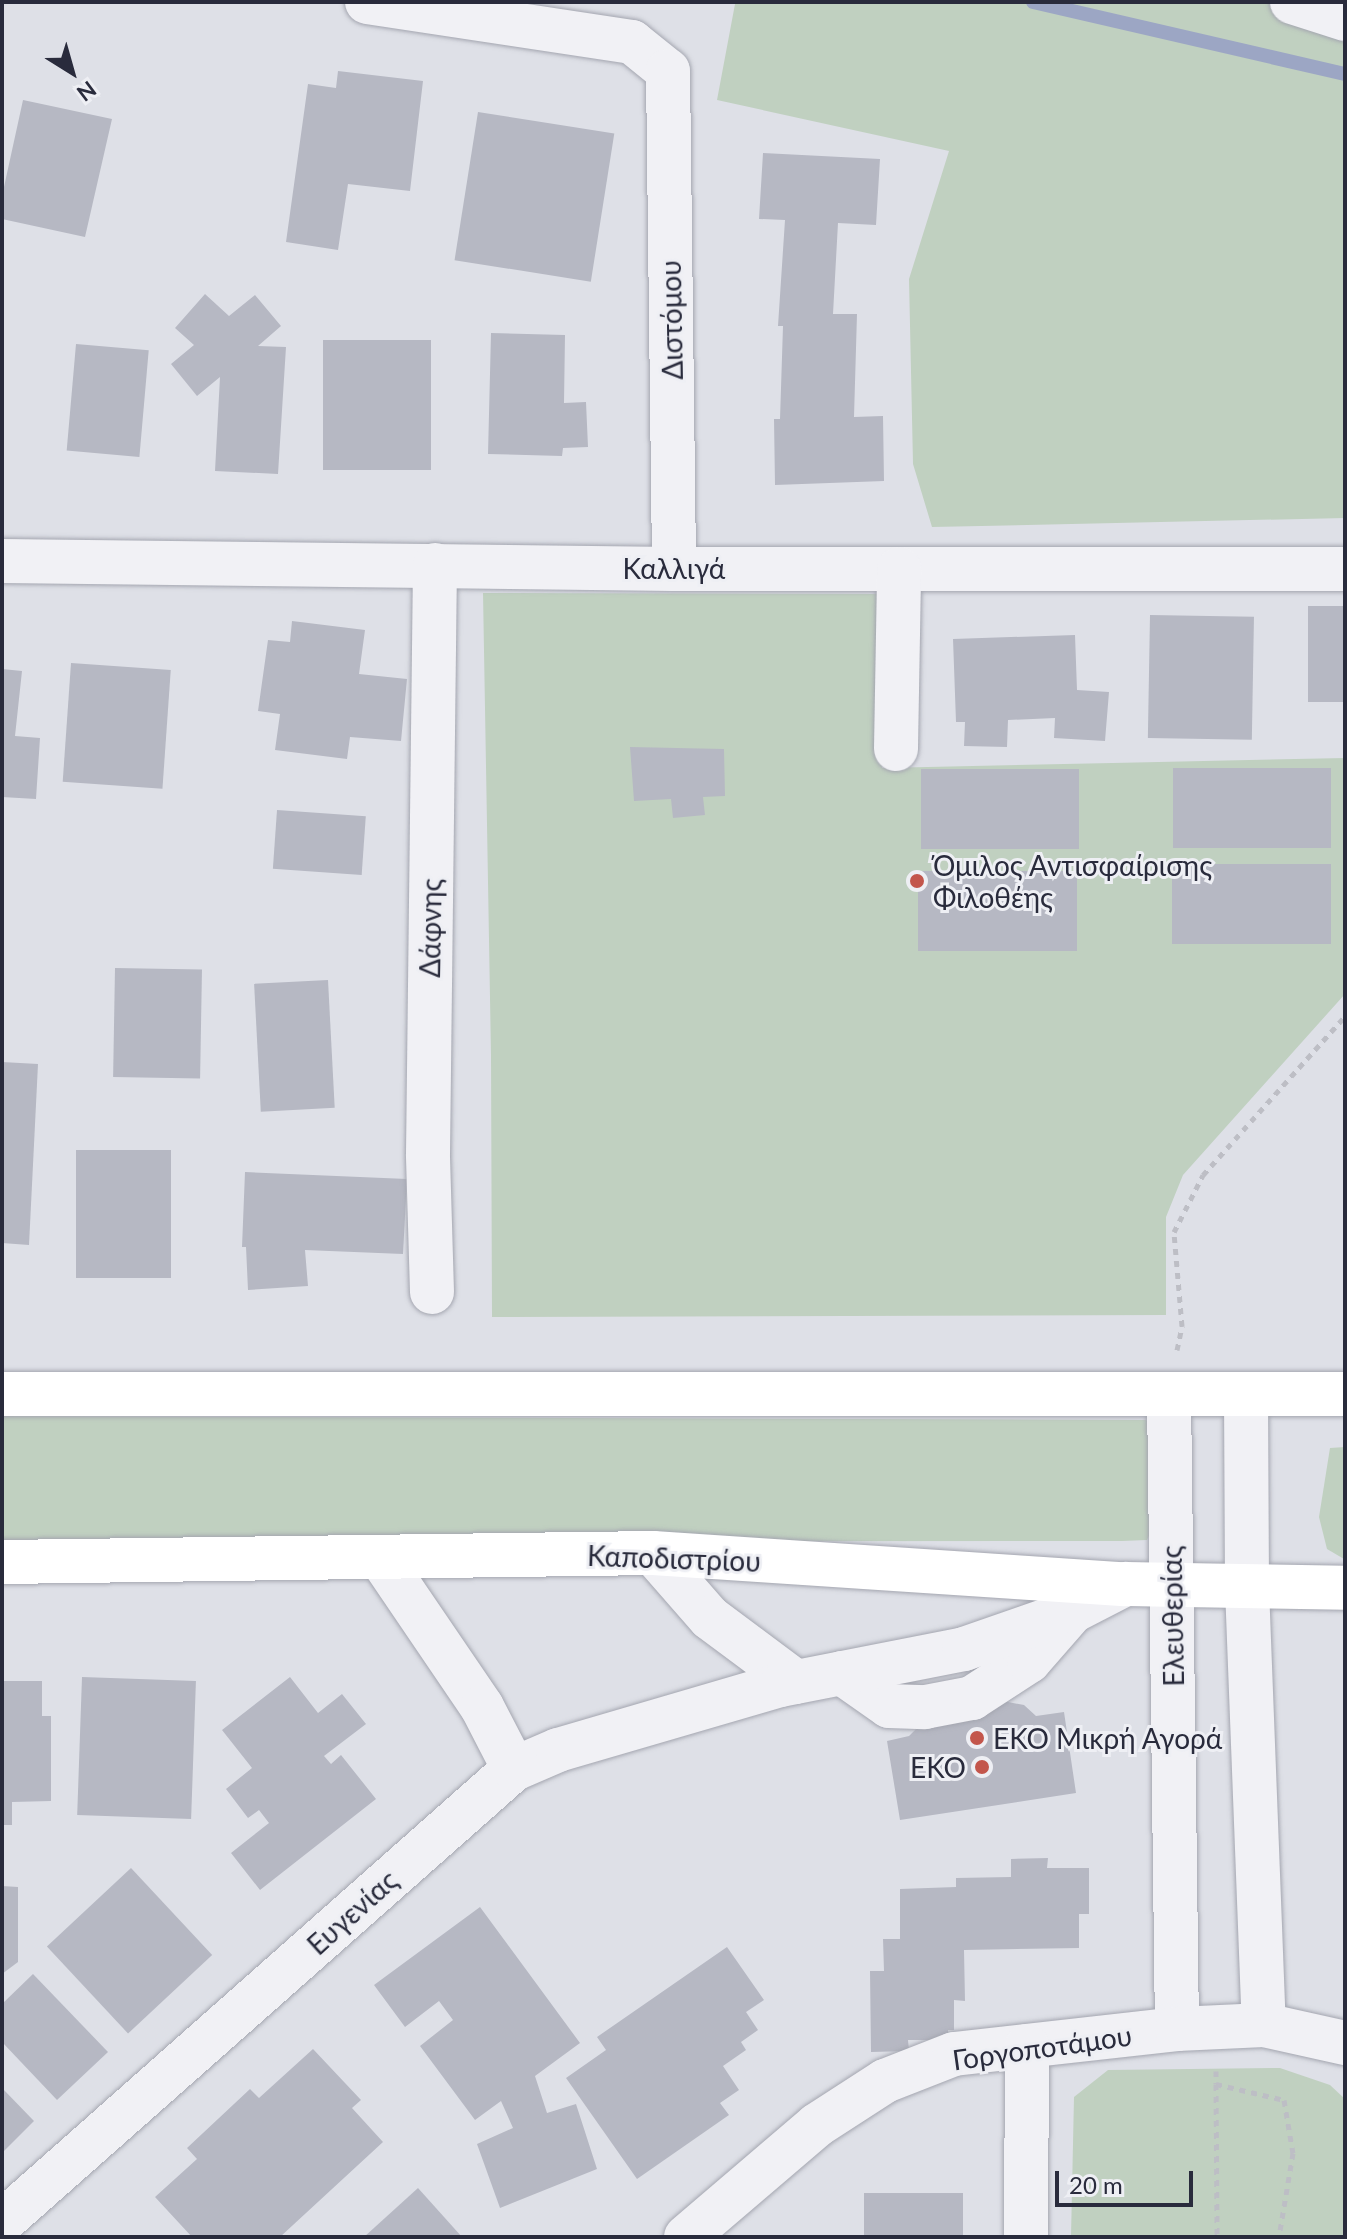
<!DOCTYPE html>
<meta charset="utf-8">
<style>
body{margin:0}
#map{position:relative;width:1347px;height:2239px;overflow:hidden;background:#dee0e7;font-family:Lato,sans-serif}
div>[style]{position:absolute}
.green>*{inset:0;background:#c0d0c0}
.stream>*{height:14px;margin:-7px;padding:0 7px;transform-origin:7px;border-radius:7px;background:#9ca6c4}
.building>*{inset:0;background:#b6b8c3;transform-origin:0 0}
.path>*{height:5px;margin-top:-2.5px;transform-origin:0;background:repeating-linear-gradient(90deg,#bdbec5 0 6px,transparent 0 12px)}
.roads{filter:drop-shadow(0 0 2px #a4a6b0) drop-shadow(0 0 2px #a4a6b0)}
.minor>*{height:44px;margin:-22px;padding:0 22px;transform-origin:22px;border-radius:22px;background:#f1f1f5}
.major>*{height:44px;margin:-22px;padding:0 22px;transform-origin:22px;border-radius:22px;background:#fff}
.dots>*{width:22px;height:22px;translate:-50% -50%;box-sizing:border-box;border:4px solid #eeeff4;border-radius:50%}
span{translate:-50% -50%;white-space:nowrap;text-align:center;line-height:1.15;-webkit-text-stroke:6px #eeeff4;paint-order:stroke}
.street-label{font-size:28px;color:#292b3c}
.poi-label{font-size:28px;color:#292b3c}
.left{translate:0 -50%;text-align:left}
.right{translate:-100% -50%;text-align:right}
.frame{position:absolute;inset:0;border:4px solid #292b3c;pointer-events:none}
.north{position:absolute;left:32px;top:32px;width:80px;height:80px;-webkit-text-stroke:6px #eeeff4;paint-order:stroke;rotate:143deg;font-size:22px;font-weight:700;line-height:32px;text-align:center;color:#292b3c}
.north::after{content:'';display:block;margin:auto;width:28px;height:36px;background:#292b3c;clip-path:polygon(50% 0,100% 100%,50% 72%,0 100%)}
.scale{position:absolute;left:1055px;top:2171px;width:138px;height:36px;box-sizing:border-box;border:4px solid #292b3c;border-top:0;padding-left:10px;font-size:24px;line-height:28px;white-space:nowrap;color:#292b3c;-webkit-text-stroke:6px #eeeff4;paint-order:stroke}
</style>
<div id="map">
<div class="green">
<i style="clip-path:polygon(725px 2px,1345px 2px,1345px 518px,932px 527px,913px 464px,909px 279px,949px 151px,717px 100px,735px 4px)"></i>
<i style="clip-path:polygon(483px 593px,879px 594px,882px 768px,1345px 758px,1345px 994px,1183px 1175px,1166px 1217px,1166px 1315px,492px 1317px,491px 1056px)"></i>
<i style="clip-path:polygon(2px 1416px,1146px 1420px,1159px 1428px,1156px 1521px,1147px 1540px,1122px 1541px,2px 1542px)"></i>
<i style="clip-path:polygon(1345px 1447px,1345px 1559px,1344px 1559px,1327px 1549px,1319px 1517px,1330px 1448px)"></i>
<i style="clip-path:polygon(1280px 2068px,1330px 2085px,1345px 2099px,1345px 2237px,1071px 2237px,1074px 2097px,1108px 2070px)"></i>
</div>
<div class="stream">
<i style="left:1033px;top:2px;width:320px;rotate:13deg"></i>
</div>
<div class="building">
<i style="clip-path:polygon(338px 71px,423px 81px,410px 191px,348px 184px,338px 250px,286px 242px,308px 84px,336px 88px)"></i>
<i style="clip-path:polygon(23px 100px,112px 119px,85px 237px,2px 219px,2px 196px)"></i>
<i style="left:478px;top:112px;width:138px;height:150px;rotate:9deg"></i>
<i style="clip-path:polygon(763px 153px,880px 159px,876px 225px,838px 223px,833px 314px,857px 314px,854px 417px,883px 416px,884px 481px,775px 485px,774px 419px,780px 419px,783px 326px,778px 326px,785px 220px,759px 219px)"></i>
<i style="clip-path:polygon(205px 294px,229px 316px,255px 295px,281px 326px,258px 346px,286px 347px,278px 474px,215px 471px,220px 377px,197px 396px,171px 364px,194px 345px,175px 328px)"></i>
<i style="clip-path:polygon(491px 333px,565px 335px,564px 403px,586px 402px,588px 447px,563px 448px,562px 456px,488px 454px)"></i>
<i style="left:431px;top:340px;width:130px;height:108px;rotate:90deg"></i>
<i style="left:76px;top:344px;width:73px;height:107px;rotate:5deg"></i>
<i style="left:1345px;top:606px;width:96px;height:37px;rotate:90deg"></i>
<i style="left:1150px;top:615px;width:104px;height:123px;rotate:1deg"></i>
<i style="clip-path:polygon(292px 621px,365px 630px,359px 674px,407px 679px,401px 741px,350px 737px,347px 759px,275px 750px,280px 714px,258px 711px,268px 640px,290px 642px)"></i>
<i style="clip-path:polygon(1075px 635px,1077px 690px,1109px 692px,1105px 741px,1054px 738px,1055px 718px,1008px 720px,1007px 747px,964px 746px,965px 722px,956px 722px,953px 639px)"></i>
<i style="left:71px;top:663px;width:100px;height:119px;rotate:4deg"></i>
<i style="clip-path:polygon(2px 669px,22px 671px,15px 736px,40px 738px,36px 799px,2px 797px)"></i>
<i style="clip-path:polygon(630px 747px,724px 749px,725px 796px,703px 797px,705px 815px,673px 818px,671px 799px,634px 801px)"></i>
<i style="left:1173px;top:768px;width:158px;height:80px"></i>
<i style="left:921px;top:769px;width:158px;height:80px"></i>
<i style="left:277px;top:810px;width:89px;height:59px;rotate:4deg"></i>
<i style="left:1172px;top:864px;width:159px;height:80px"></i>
<i style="left:918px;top:871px;width:159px;height:80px"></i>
<i style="left:115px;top:968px;width:87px;height:109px;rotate:1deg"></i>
<i style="left:328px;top:980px;width:128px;height:74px;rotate:87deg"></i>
<i style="clip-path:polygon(2px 1062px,38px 1064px,29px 1245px,2px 1243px)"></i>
<i style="left:76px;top:1150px;width:95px;height:128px"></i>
<i style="clip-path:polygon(245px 1172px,407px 1179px,403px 1254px,305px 1250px,308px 1286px,248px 1290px,246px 1247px,242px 1247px)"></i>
<i style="left:82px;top:1677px;width:114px;height:138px;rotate:2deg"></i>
<i style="clip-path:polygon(290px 1677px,318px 1713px,342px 1694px,366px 1724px,324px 1756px,331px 1764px,341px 1755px,376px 1799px,260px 1890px,231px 1853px,269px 1823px,259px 1810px,248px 1818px,226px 1789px,252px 1768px,222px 1730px)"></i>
<i style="clip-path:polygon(2px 1681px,42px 1681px,42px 1716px,51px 1716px,51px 1801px,12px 1802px,12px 1825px,2px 1825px)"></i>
<i style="clip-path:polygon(1008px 1702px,1024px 1705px,1036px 1716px,1064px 1712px,1076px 1793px,900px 1820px,887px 1741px,909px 1736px,918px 1727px,986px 1703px)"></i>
<i style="clip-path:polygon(1048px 1858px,1047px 1868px,1089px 1868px,1089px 1914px,1079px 1914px,1079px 1948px,964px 1950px,965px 2001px,954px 2000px,954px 2030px,948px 2030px,948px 2040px,908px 2040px,909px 2051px,871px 2052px,870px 1971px,884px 1971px,883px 1939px,900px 1939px,900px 1889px,956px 1887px,956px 1878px,1011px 1877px,1011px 1859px)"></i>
<i style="left:131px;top:1868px;width:119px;height:115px;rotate:47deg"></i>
<i style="clip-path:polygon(2px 1886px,18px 1887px,18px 1962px,2px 1974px)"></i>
<i style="clip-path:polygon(480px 1907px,580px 2043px,535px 2076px,547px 2113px,576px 2104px,597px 2169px,500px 2208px,477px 2144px,513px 2128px,501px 2101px,475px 2120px,420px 2046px,453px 2020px,439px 2001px,405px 2027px,374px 1985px)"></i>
<i style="clip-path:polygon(727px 1947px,764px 2000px,746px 2012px,758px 2030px,741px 2042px,746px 2050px,723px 2066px,739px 2090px,720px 2103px,729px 2115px,637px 2179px,566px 2078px,606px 2050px,597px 2037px)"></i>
<i style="clip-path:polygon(33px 1974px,108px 2052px,57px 2100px,2px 2042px,2px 2004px)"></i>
<i style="clip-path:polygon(313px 2049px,361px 2100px,352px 2108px,383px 2142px,280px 2237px,192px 2237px,155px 2197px,197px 2159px,187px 2148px,250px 2089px,259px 2098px)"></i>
<i style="clip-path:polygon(2px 2088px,34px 2121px,2px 2153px)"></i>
<i style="clip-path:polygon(418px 2188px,462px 2237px,364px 2237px)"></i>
<i style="left:864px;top:2193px;width:99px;height:44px"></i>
</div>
<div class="path">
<i style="left:1177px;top:1350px;width:25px;rotate:-78deg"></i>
<i style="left:1182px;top:1326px;width:94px;rotate:-94.9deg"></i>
<i style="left:1174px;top:1232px;width:64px;rotate:-63deg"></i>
<i style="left:1203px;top:1175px;width:213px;rotate:-48.2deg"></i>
<i style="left:1216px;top:2071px;width:13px;rotate:90deg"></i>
<i style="left:1216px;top:2084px;width:70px;rotate:13.2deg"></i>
<i style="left:1284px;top:2100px;width:54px;rotate:80.4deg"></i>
<i style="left:1293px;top:2153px;width:85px;rotate:99.5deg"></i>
<i style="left:1216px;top:2084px;width:153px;rotate:89.6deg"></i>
</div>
<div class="roads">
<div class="minor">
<i style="left:367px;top:2px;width:268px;rotate:8.6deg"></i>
<i style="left:632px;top:42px;width:46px;rotate:38.9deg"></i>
<i style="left:668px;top:71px;width:498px;rotate:89.3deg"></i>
<i style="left:1292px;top:2px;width:56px;rotate:17.8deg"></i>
<i style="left:2px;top:561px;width:672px;rotate:0.68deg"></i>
<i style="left:674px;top:569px;width:671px"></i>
<i style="left:896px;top:749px;width:180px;rotate:-89deg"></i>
<i style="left:432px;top:1292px;width:138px;rotate:-91.7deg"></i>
<i style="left:428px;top:1154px;width:589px;rotate:-89.32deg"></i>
<i style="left:1169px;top:1394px;width:635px;rotate:89.28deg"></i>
<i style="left:1246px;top:1395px;width:193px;rotate:89.7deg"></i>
<i style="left:1247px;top:1588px;width:437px;rotate:87.8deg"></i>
<i style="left:653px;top:1553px;width:86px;rotate:48.8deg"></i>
<i style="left:710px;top:1618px;width:107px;rotate:36.7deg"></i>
<i style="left:380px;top:1557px;width:181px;rotate:55.8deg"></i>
<i style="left:482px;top:1707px;width:70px;rotate:62.7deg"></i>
<i style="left:842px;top:1673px;width:57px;rotate:35.1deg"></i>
<i style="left:889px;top:1706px;width:36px;rotate:2deg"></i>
<i style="left:925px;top:1707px;width:48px;rotate:-10.8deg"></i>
<i style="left:972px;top:1698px;width:68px;rotate:-33deg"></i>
<i style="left:1029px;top:1661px;width:64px;rotate:-48.8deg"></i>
<i style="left:2px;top:2222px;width:684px;rotate:-41.5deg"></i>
<i style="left:514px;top:1769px;width:48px;rotate:-23.4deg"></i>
<i style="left:558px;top:1750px;width:232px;rotate:-16.3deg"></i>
<i style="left:781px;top:1685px;width:187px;rotate:-11.1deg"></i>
<i style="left:964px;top:1649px;width:115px;rotate:-19.2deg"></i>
<i style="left:1073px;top:1611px;width:59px;rotate:-27.4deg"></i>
<i style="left:686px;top:2237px;width:172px;rotate:-40.5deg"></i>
<i style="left:817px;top:2125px;width:81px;rotate:-32.9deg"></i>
<i style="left:885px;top:2081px;width:74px;rotate:-21.4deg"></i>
<i style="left:954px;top:2054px;width:224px;rotate:-6.4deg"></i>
<i style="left:1177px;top:2029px;width:87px;rotate:-2.6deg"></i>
<i style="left:1264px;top:2025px;width:83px;rotate:12.5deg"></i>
<i style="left:1026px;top:2237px;width:191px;rotate:-89.7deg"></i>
</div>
<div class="major">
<i style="left:2px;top:1394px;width:1343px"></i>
<i style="left:2px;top:1562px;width:651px;rotate:-0.79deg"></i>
<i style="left:653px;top:1553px;width:473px;rotate:3.8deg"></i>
<i style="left:1125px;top:1584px;width:220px;rotate:1deg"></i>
</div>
</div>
<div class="dots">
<i style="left:917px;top:881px;background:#c3564c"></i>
<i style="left:977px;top:1738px;background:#c3564c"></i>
<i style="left:982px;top:1767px;background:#c3564c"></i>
</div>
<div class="street-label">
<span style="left:671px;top:320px;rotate:-91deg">Διστόμου</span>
<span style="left:674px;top:568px">Καλλιγά</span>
<span style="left:430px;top:928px;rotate:-89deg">Δάφνης</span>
<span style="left:674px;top:1558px;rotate:2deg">Καποδιστρίου</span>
<span style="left:1172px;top:1616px;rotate:-91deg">Ελευθερίας</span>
<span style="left:352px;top:1912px;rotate:-42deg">Ευγενίας</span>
<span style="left:1042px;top:2047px;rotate:-8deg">Γοργοποτάμου</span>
</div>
<div class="poi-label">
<span class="left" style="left:933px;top:881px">Όμιλος Αντισφαίρισης<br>Φιλοθέης</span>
<span class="left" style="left:993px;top:1738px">ΕΚΟ Μικρή Αγορά</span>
<span class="right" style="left:966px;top:1767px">EKO</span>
</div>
<div class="frame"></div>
<div class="north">N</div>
<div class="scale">20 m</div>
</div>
